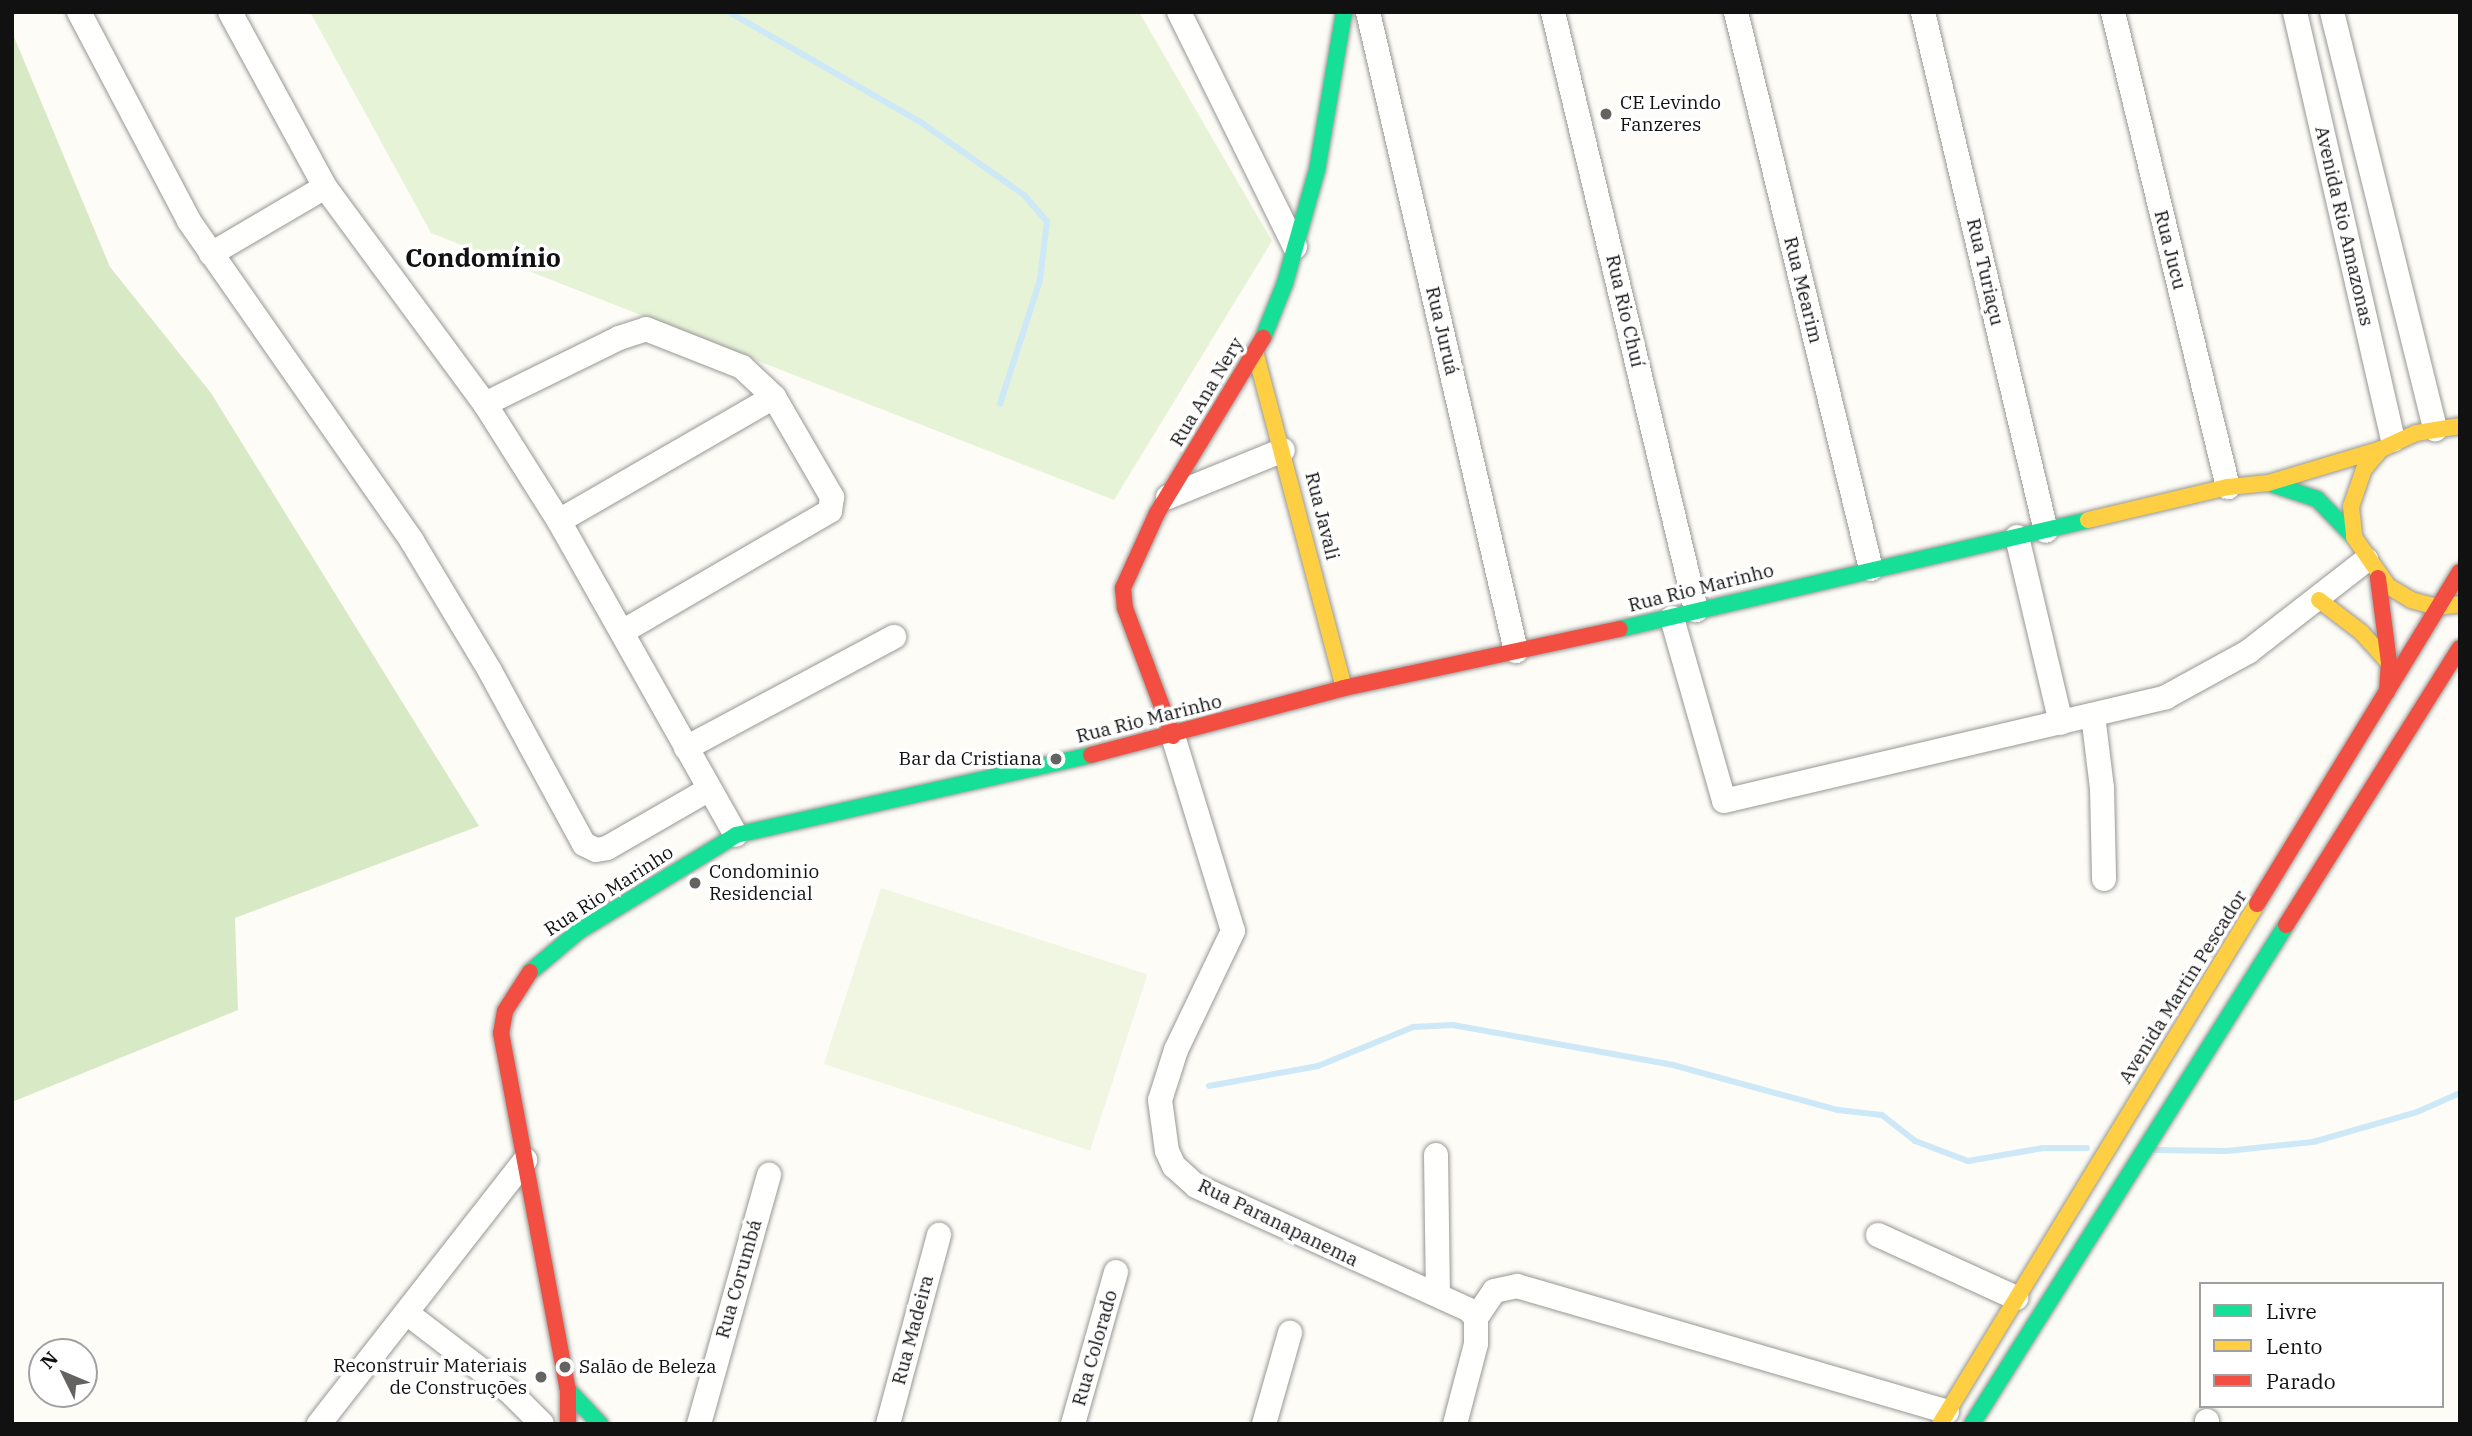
<!DOCTYPE html>
<meta charset="utf-8">
<style>
body{margin:0}
#map{position:relative;width:2472px;height:1436px;overflow:hidden;background:#fdfcf7;font-family:"IBM Plex Serif",serif}
div>[style]{position:absolute}
.green>*{inset:0;background:#e7f3d7}
.forest>*{inset:0;background:#d8eac5}
.pitch>*{inset:0;background:#f0f6e1;transform-origin:0 0}
.stream>*{height:6px;margin:-3px;padding:0 3px;transform-origin:3px;border-radius:3px;background:#cde8f7}
.roads{filter:drop-shadow(0 0 2px #979795) drop-shadow(0 0 2px #979795)}
.street>*{height:24px;margin:-12px;padding:0 12px;transform-origin:12px;border-radius:12px;background:#fffffe}
.fast>*{height:16px;margin:-8px;padding:0 8px;transform-origin:8px;border-radius:8px;background:#16e098}
.slow>*{height:16px;margin:-8px;padding:0 8px;transform-origin:8px;border-radius:8px;background:#ffcf43}
.jam>*{height:16px;margin:-8px;padding:0 8px;transform-origin:8px;border-radius:8px;background:#f24e42}
.dots>*{width:19px;height:19px;translate:-50% -50%;box-sizing:border-box;border:4px solid #fff;border-radius:50%}
span{translate:-50% -50%;white-space:nowrap;text-align:center;line-height:1.15;-webkit-text-stroke:7px #fff;paint-order:stroke}
.poi-label{font-size:19px;color:#111}
.left{translate:0 -50%;text-align:left}
.right{translate:-100% -50%;text-align:right}
.street-label{font-size:19px;color:#111}
.district-label{font-size:26px;color:#111;font-weight:700}
.frame{position:absolute;inset:0;border:14px solid #111;pointer-events:none}
.legend{position:absolute;left:2199px;top:1282px;width:245px;height:126px;box-sizing:border-box;background:#fff;border:2px solid #a0a0a0;margin:0;padding:9px 12px;list-style:none;font-size:21px;color:#111}
.legend li{display:flex;align-items:center;gap:14px;height:35px}
.legend b{width:35px;border:2px solid #a0a0a0}
.north{position:absolute;left:28px;top:1338px;width:70px;height:70px;box-sizing:border-box;background:#fff;border:2px solid #a0a0a0;border-radius:50%;rotate:313deg;font-size:19px;font-weight:700;line-height:28px;text-align:center;color:#111}
.north::after{content:'';display:block;margin:auto;width:24px;height:32px;background:#646362;clip-path:polygon(50% 0,100% 100%,50% 72%,0 100%)}
</style>
<div id="map">
<div class="green">
<i style="clip-path:polygon(310px 12px,1139px 12px,1272px 241px,1114px 500px,431px 233px)"></i>
</div>
<div class="forest">
<i style="clip-path:polygon(12px 32px,110px 267px,211px 393px,479px 826px,235px 918px,238px 1010px,12px 1102px)"></i>
</div>
<div class="pitch">
<i style="left:881px;top:888px;width:280px;height:185px;rotate:18deg"></i>
</div>
<div class="stream">
<i style="left:729px;top:12px;width:223px;rotate:29.9deg"></i>
<i style="left:922px;top:123px;width:125px;rotate:35.2deg"></i>
<i style="left:1024px;top:195px;width:35px;rotate:49deg"></i>
<i style="left:1047px;top:221px;width:59px;rotate:96.8deg"></i>
<i style="left:1040px;top:280px;width:130px;rotate:107.9deg"></i>
<i style="left:1209px;top:1086px;width:111px;rotate:-10.4deg"></i>
<i style="left:1318px;top:1066px;width:103px;rotate:-22.3deg"></i>
<i style="left:1413px;top:1027px;width:40px;rotate:-2.9deg"></i>
<i style="left:1453px;top:1025px;width:224px;rotate:10.3deg"></i>
<i style="left:1673px;top:1065px;width:171px;rotate:15.3deg"></i>
<i style="left:1838px;top:1110px;width:44px;rotate:6.5deg"></i>
<i style="left:1882px;top:1115px;width:42px;rotate:38.2deg"></i>
<i style="left:1915px;top:1141px;width:57px;rotate:20.7deg"></i>
<i style="left:1968px;top:1161px;width:76px;rotate:-9.8deg"></i>
<i style="left:2043px;top:1148px;width:44px"></i>
<i style="left:2156px;top:1150px;width:71px;rotate:0.8deg"></i>
<i style="left:2227px;top:1151px;width:86px;rotate:-6deg"></i>
<i style="left:2313px;top:1142px;width:108px;rotate:-16.1deg"></i>
<i style="left:2417px;top:1112px;width:47px;rotate:-23.8deg"></i>
</div>
<div class="roads">
<div class="street">
<i style="left:79px;top:12px;width:236px;rotate:62.2deg"></i>
<i style="left:189px;top:221px;width:390px;rotate:55.1deg"></i>
<i style="left:412px;top:541px;width:152px;rotate:59deg"></i>
<i style="left:490px;top:671px;width:197px;rotate:61.5deg"></i>
<i style="left:584px;top:844px;width:13px;rotate:27deg"></i>
<i style="left:596px;top:850px;width:11px;rotate:-10deg"></i>
<i style="left:607px;top:848px;width:116px;rotate:-29.9deg"></i>
<i style="left:230px;top:12px;width:199px;rotate:61.5deg"></i>
<i style="left:325px;top:187px;width:270px;rotate:53.6deg"></i>
<i style="left:485px;top:404px;width:138px;rotate:57.7deg"></i>
<i style="left:559px;top:521px;width:360px;rotate:60.6deg"></i>
<i style="left:1179px;top:12px;width:262px;rotate:63.7deg"></i>
<i style="left:1368px;top:12px;width:656px;rotate:76.96deg"></i>
<i style="left:1553px;top:12px;width:615px;rotate:76.55deg"></i>
<i style="left:1736px;top:12px;width:573px;rotate:76.38deg"></i>
<i style="left:1923px;top:12px;width:533px;rotate:76.67deg"></i>
<i style="left:2113px;top:12px;width:489px;rotate:76.4deg"></i>
<i style="left:2295px;top:12px;width:439px;rotate:77.1deg"></i>
<i style="left:2332px;top:12px;width:430px;rotate:76.1deg"></i>
<i style="left:211px;top:254px;width:132px;rotate:-30.4deg"></i>
<i style="left:485px;top:404px;width:149px;rotate:-26.2deg"></i>
<i style="left:619px;top:338px;width:28px;rotate:-18deg"></i>
<i style="left:646px;top:329px;width:103px;rotate:21.6deg"></i>
<i style="left:742px;top:367px;width:44px;rotate:43.2deg"></i>
<i style="left:774px;top:397px;width:116px;rotate:59.9deg"></i>
<i style="left:832px;top:497px;width:14px;rotate:98deg"></i>
<i style="left:830px;top:511px;width:238px;rotate:149.8deg"></i>
<i style="left:1168px;top:497px;width:124px;rotate:-22.2deg"></i>
<i style="left:559px;top:521px;width:248px;rotate:-30deg"></i>
<i style="left:2017px;top:537px;width:191px;rotate:76.7deg"></i>
<i style="left:1672px;top:618px;width:190px;rotate:74.1deg"></i>
<i style="left:1724px;top:801px;width:454px;rotate:-13.2deg"></i>
<i style="left:2166px;top:697px;width:94px;rotate:-28.8deg"></i>
<i style="left:2248px;top:652px;width:150px;rotate:-37.9deg"></i>
<i style="left:2093px;top:715px;width:74px;rotate:83deg"></i>
<i style="left:2102px;top:788px;width:91px;rotate:88.7deg"></i>
<i style="left:1173px;top:736px;width:204px;rotate:72.9deg"></i>
<i style="left:1233px;top:931px;width:132px;rotate:115.6deg"></i>
<i style="left:1176px;top:1050px;width:52px;rotate:107.7deg"></i>
<i style="left:1160px;top:1100px;width:51px;rotate:82.2deg"></i>
<i style="left:1167px;top:1151px;width:17px;rotate:65deg"></i>
<i style="left:1174px;top:1166px;width:30px;rotate:42deg"></i>
<i style="left:1196px;top:1186px;width:300px;rotate:24.4deg"></i>
<i style="left:1469px;top:1310px;width:11px;rotate:49deg"></i>
<i style="left:1476px;top:1318px;width:26px;rotate:90deg"></i>
<i style="left:1476px;top:1344px;width:83px;rotate:104.7deg"></i>
<i style="left:686px;top:748px;width:236px;rotate:-28.1deg"></i>
<i style="left:1436px;top:1155px;width:139px;rotate:89.2deg"></i>
<i style="left:1878px;top:1235px;width:152px;rotate:24.5deg"></i>
<i style="left:408px;top:1314px;width:128px;rotate:37.4deg"></i>
<i style="left:510px;top:1392px;width:45px;rotate:45deg"></i>
<i style="left:1476px;top:1318px;width:32px;rotate:-56deg"></i>
<i style="left:1494px;top:1291px;width:24px;rotate:-12deg"></i>
<i style="left:1517px;top:1286px;width:448px;rotate:16.3deg"></i>
<i style="left:2207px;top:1421px;width:3px;rotate:90deg"></i>
<i style="left:319px;top:1424px;width:335px;rotate:-52deg"></i>
<i style="left:699px;top:1424px;width:259px;rotate:-74.3deg"></i>
<i style="left:888px;top:1424px;width:196px;rotate:-74.9deg"></i>
<i style="left:1073px;top:1424px;width:158px;rotate:-74.2deg"></i>
<i style="left:1264px;top:1424px;width:95px;rotate:-74.1deg"></i>
</div>
<div class="fast">
<i style="left:1263px;top:338px;width:59px;rotate:-68.2deg"></i>
<i style="left:1285px;top:283px;width:117px;rotate:-74.2deg"></i>
<i style="left:1317px;top:170px;width:160px;rotate:-80.3deg"></i>
<i style="left:2268px;top:483px;width:52px;rotate:18.1deg"></i>
<i style="left:2317px;top:499px;width:53px;rotate:45.8deg"></i>
<i style="left:1620px;top:629px;width:481px;rotate:-13.1deg"></i>
<i style="left:530px;top:972px;width:64px;rotate:-39.9deg"></i>
<i style="left:579px;top:931px;width:184px;rotate:-31.4deg"></i>
<i style="left:736px;top:835px;width:364px;rotate:-12.7deg"></i>
<i style="left:568px;top:1390px;width:47px;rotate:46.7deg"></i>
<i style="left:1972px;top:1424px;width:590px;rotate:-57.82deg"></i>
</div>
<div class="slow">
<i style="left:1256px;top:355px;width:344px;rotate:75.2deg"></i>
<i style="left:2460px;top:426px;width:45px;rotate:171deg"></i>
<i style="left:2416px;top:433px;width:38px;rotate:155deg"></i>
<i style="left:2381px;top:449px;width:26px;rotate:130deg"></i>
<i style="left:2364px;top:469px;width:39px;rotate:109deg"></i>
<i style="left:2351px;top:506px;width:31px;rotate:84deg"></i>
<i style="left:2354px;top:537px;width:60px;rotate:55.2deg"></i>
<i style="left:2388px;top:586px;width:27px;rotate:31deg"></i>
<i style="left:2411px;top:600px;width:27px;rotate:15deg"></i>
<i style="left:2437px;top:607px;width:23px;rotate:-7deg"></i>
<i style="left:2088px;top:520px;width:144px;rotate:-13.3deg"></i>
<i style="left:2228px;top:487px;width:40px;rotate:-5.7deg"></i>
<i style="left:2268px;top:483px;width:118px;rotate:-16.7deg"></i>
<i style="left:2319px;top:600px;width:53px;rotate:37.3deg"></i>
<i style="left:2361px;top:632px;width:42px;rotate:47.9deg"></i>
<i style="left:1940px;top:1424px;width:609px;rotate:-58.63deg"></i>
</div>
<div class="jam">
<i style="left:2378px;top:578px;width:86px;rotate:82.6deg"></i>
<i style="left:2389px;top:663px;width:29px;rotate:94deg"></i>
<i style="left:1173px;top:736px;width:137px;rotate:-110.6deg"></i>
<i style="left:1125px;top:608px;width:20px;rotate:-96deg"></i>
<i style="left:1123px;top:588px;width:82px;rotate:-65.6deg"></i>
<i style="left:1157px;top:513px;width:205px;rotate:-58.8deg"></i>
<i style="left:1091px;top:755px;width:262px;rotate:-14.8deg"></i>
<i style="left:1344px;top:688px;width:282px;rotate:-12.1deg"></i>
<i style="left:2257px;top:904px;width:389px;rotate:-58.6deg"></i>
<i style="left:2286px;top:925px;width:327px;rotate:-57.9deg"></i>
<i style="left:530px;top:972px;width:46px;rotate:122.7deg"></i>
<i style="left:505px;top:1011px;width:22px;rotate:100deg"></i>
<i style="left:501px;top:1033px;width:363px;rotate:79.4deg"></i>
<i style="left:568px;top:1390px;width:34px;rotate:90deg"></i>
</div>
</div>
<div class="dots">
<i style="left:1606px;top:114px;background:#646362"></i>
<i style="left:1056px;top:759px;background:#646362"></i>
<i style="left:695px;top:883px;background:#646362"></i>
<i style="left:565px;top:1367px;background:#646362"></i>
<i style="left:541px;top:1377px;background:#646362"></i>
</div>
<div class="poi-label">
<span class="left" style="left:1620px;top:114px">CE Levindo<br>Fanzeres</span>
<span class="right" style="left:1042px;top:759px">Bar da Cristiana</span>
<span class="left" style="left:709px;top:883px">Condominio<br>Residencial</span>
<span class="right" style="left:527px;top:1377px">Reconstruir Materiais<br>de Construções</span>
<span class="left" style="left:579px;top:1367px">Salão de Beleza</span>
</div>
<div class="street-label">
<span style="left:2344px;top:226px;rotate:77deg">Avenida Rio Amazonas</span>
<span style="left:2170px;top:250px;rotate:76deg">Rua Jucu</span>
<span style="left:1985px;top:272px;rotate:77deg">Rua Turiaçu</span>
<span style="left:1803px;top:290px;rotate:76deg">Rua Mearim</span>
<span style="left:1625px;top:311px;rotate:77deg">Rua Rio Chuí</span>
<span style="left:1442px;top:331px;rotate:77deg">Rua Juruá</span>
<span style="left:1207px;top:392px;rotate:-59deg">Rua Ana Nery</span>
<span style="left:1322px;top:516px;rotate:76deg">Rua Javali</span>
<span style="left:1701px;top:588px;rotate:-14deg">Rua Rio Marinho</span>
<span style="left:1149px;top:719px;rotate:-14deg">Rua Rio Marinho</span>
<span style="left:609px;top:891px;rotate:-33deg">Rua Rio Marinho</span>
<span style="left:2183px;top:987px;rotate:-58deg">Avenida Martin Pescador</span>
<span style="left:1278px;top:1223px;rotate:26deg">Rua Paranapanema</span>
<span style="left:739px;top:1279px;rotate:-74deg">Rua Corumbá</span>
<span style="left:913px;top:1330px;rotate:-75deg">Rua Madeira</span>
<span style="left:1095px;top:1348px;rotate:-74deg">Rua Colorado</span>
</div>
<div class="district-label">
<span style="left:483px;top:258px">Condomínio</span>
</div>
<div class="frame"></div>
<ul class="legend">
<li><b style="height:9px;background:#16e098"></b>Livre</li>
<li><b style="height:9px;background:#ffcf43"></b>Lento</li>
<li><b style="height:9px;background:#f24e42"></b>Parado</li>
</ul>
<div class="north">N</div>
</div>
